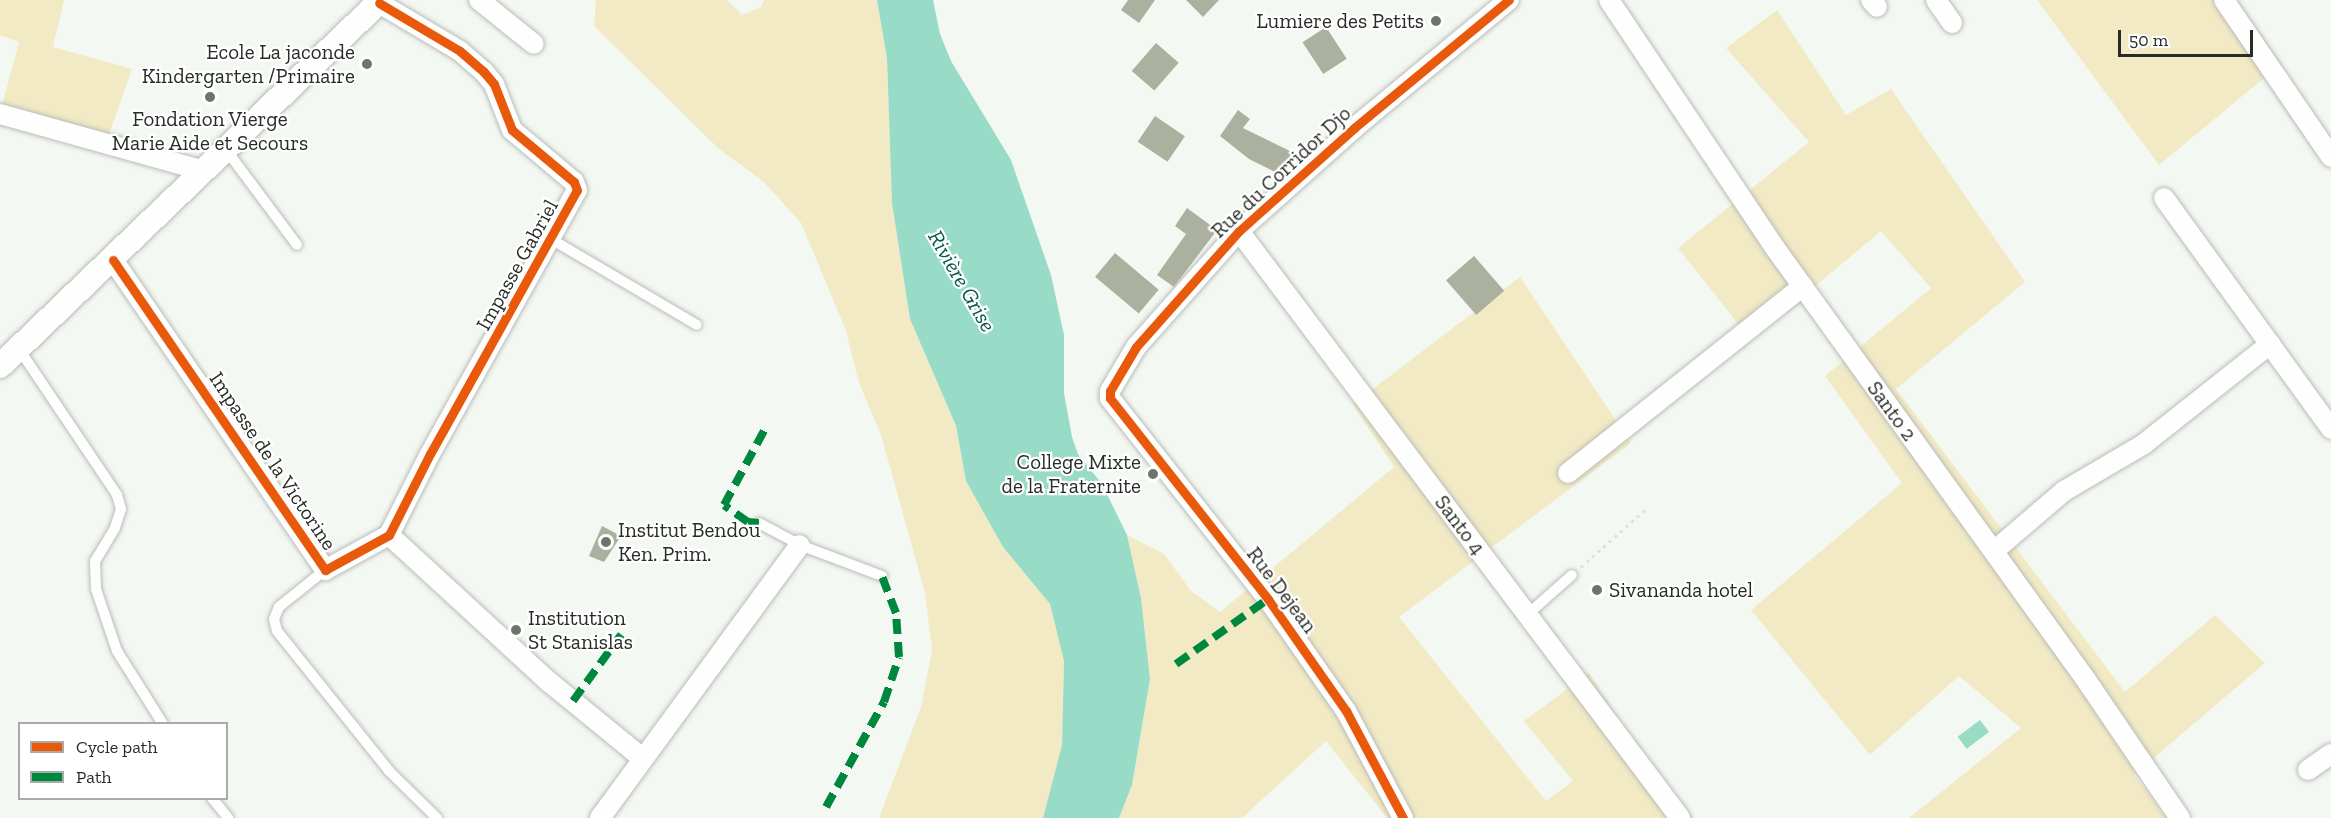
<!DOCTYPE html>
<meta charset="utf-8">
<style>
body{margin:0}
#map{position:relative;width:2331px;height:818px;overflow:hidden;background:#f4f8f2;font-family:"Zilla Slab",serif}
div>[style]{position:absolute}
.green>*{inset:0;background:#f2eac5}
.water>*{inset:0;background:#98dbc7;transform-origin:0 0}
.building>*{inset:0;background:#acb09e;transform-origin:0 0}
.path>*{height:3px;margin-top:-1.5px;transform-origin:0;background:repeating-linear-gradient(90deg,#e0e1df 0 3px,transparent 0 7.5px)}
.roads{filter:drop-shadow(0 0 2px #babdb8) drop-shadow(0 0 2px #babdb8)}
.service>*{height:10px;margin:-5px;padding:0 5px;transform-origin:5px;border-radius:5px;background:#fdfefd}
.minor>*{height:20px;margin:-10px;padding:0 10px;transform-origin:10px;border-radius:10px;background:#fdfefd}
.tertiary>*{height:24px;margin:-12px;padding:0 12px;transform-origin:12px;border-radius:12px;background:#fdfefd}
.quiet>*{height:8px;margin-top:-4px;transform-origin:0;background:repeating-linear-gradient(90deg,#00873e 0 15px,transparent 0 23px)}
.cycleway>*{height:9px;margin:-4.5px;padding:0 4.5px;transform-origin:4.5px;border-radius:4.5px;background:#e8590c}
.dots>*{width:16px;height:16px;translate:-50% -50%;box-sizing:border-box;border:3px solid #fff;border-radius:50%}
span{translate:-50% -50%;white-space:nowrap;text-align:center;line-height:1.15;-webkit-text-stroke:4.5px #fff;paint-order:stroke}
.poi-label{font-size:21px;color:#282c26}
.right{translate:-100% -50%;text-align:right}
.left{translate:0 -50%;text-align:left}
.street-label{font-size:21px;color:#282c26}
.water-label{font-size:22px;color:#085a48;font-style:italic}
.legend{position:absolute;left:18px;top:722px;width:210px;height:78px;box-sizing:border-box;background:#fff;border:2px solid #a9aba8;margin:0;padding:8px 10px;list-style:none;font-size:18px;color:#282c26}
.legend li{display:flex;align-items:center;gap:12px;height:30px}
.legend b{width:30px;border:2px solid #a9aba8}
.scale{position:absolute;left:2118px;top:30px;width:135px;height:27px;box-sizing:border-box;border:3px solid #282c26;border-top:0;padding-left:8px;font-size:18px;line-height:21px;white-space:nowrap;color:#282c26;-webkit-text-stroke:4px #fff;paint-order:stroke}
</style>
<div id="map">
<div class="green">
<i style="clip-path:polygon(0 0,64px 0,53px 47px,132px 69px,108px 137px,2px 106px,19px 42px,0 35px)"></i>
<i style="clip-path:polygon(596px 0,727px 0,742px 15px,761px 7px,764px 0,877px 0,887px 58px,892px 203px,910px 319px,956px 427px,966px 481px,1003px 547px,1050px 604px,1064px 661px,1062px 745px,1043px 818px,879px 818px,921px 707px,932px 650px,925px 593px,881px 435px,859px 383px,845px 328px,801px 223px,764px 182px,719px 149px,594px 26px)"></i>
<i style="clip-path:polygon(2037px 0,2237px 0,2281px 64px,2159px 165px)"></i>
<i style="clip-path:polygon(1777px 10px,1846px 115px,1891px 89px,2025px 282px,1896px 389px,2125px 692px,2215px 615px,2265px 663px,2134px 775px,2167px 818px,1909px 818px,2021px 728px,1959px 676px,1870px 755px,1751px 610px,1902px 483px,1825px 376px,1931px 288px,1881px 231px,1751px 340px,1678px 248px,1809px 142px,1726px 48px)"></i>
<i style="clip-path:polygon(1520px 277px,1631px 443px,1399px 617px,1546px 801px,1573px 781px,1524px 721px,1589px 673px,1660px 782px,1694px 818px,1387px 818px,1326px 741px,1242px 818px,1119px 818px,1132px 785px,1150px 679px,1141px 598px,1127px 535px,1164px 554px,1191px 591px,1220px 612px,1394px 467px,1353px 404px)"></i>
</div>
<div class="water">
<i style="clip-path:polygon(877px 0,933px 0,940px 34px,951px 61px,1011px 160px,1051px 275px,1064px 335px,1064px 393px,1072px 437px,1078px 454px,1102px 484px,1127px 535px,1141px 598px,1150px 679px,1132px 785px,1119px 818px,1043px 818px,1062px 745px,1064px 661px,1050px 604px,1003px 547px,966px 481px,956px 426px,910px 319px,892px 203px,887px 58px)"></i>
<i style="left:1980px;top:720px;width:15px;height:28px;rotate:53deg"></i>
</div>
<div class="building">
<i style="clip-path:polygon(1128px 0,1155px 0,1139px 23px,1121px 10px)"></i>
<i style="clip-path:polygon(1186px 0,1219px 0,1203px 17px)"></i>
<i style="left:1326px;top:27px;width:38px;height:28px;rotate:57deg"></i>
<i style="left:1156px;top:43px;width:30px;height:37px;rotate:41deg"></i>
<i style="clip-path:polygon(1238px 110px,1250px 119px,1243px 128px,1292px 152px,1281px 175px,1249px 159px,1220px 136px)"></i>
<i style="left:1155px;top:116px;width:36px;height:31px;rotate:34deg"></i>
<i style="clip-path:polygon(1187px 208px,1217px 230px,1174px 287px,1157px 275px,1186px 234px,1175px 226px)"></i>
<i style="left:1115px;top:253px;width:57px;height:31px;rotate:40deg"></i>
<i style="left:1474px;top:256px;width:46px;height:37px;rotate:49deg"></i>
<i style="clip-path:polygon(602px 526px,621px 536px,604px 562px,589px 556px)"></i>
</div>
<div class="path">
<i style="left:1581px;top:567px;width:89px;rotate:-41.8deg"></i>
</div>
<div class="roads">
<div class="service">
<i style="left:227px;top:151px;width:117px;rotate:53.3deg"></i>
<i style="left:551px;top:239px;width:169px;rotate:30.5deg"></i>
<i style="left:19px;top:349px;width:176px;rotate:56.1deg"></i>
<i style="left:117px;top:495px;width:15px;rotate:74deg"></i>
<i style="left:121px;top:509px;width:20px;rotate:108deg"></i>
<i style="left:115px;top:528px;width:39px;rotate:121deg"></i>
<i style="left:95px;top:561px;width:28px;rotate:88deg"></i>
<i style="left:96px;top:589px;width:65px;rotate:71.3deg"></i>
<i style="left:117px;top:651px;width:86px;rotate:57.8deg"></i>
<i style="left:759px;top:523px;width:47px;rotate:28.2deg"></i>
<i style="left:800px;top:545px;width:88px;rotate:20.7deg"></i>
<i style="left:325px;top:570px;width:59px;rotate:141.2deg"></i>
<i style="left:279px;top:607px;width:13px;rotate:113deg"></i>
<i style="left:274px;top:619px;width:12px;rotate:76deg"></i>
<i style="left:277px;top:631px;width:179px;rotate:51.3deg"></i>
<i style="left:389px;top:771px;width:67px;rotate:44.4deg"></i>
<i style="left:1527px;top:615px;width:60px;rotate:-41.6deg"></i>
<i style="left:212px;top:798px;width:26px;rotate:51deg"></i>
</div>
<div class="minor">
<i style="left:479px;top:0;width:70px;rotate:38.7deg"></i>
<i style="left:1609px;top:0;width:298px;rotate:56.2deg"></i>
<i style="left:1775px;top:248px;width:529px;rotate:54.24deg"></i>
<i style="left:2084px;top:677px;width:171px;rotate:55.8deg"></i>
<i style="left:1871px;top:0;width:9px;rotate:49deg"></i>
<i style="left:1936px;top:0;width:28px;rotate:55deg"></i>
<i style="left:2224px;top:0;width:190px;rotate:55.7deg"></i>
<i style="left:0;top:114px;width:212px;rotate:15.6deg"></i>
<i style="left:2164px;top:198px;width:285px;rotate:54.1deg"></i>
<i style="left:1239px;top:231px;width:734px;rotate:53.08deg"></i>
<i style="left:113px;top:260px;width:376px;rotate:55.6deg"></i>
<i style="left:325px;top:570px;width:73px;rotate:-28.7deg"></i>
<i style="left:389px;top:535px;width:91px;rotate:-63.2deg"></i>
<i style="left:430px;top:454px;width:302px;rotate:-60.9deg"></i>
<i style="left:577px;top:190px;width:9px;rotate:-111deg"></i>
<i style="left:574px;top:182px;width:81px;rotate:-140deg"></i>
<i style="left:512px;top:130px;width:49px;rotate:-111.4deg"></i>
<i style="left:494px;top:84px;width:16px;rotate:-130deg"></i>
<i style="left:484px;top:72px;width:32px;rotate:-139deg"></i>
<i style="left:460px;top:51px;width:94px;rotate:-149.3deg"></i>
<i style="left:1568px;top:473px;width:300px;rotate:-38.5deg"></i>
<i style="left:389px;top:535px;width:216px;rotate:42.6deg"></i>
<i style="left:548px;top:681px;width:122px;rotate:39.3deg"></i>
<i style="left:1994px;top:551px;width:92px;rotate:-40.6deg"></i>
<i style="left:2064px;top:491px;width:93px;rotate:-30.4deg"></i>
<i style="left:2144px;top:444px;width:161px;rotate:-38.4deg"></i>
<i style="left:2308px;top:770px;width:28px;rotate:-35deg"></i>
<i style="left:600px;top:818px;width:338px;rotate:-53.8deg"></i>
<i style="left:1403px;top:818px;width:121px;rotate:-118deg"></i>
<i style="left:1346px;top:711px;width:136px;rotate:-124.9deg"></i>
<i style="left:1268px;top:599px;width:256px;rotate:-128.2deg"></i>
<i style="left:1110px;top:398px;width:7px;rotate:-90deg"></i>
<i style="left:1110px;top:391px;width:51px;rotate:-59.4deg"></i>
<i style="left:1136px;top:347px;width:155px;rotate:-48.4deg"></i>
<i style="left:1239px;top:231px;width:154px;rotate:-41.8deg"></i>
<i style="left:1354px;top:128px;width:201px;rotate:-39.6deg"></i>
</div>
<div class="tertiary">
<i style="left:0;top:366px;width:528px;rotate:-43.85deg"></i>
</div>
</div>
<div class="quiet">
<i style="left:759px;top:523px;width:11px;rotate:-175deg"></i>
<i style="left:748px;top:522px;width:29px;rotate:-145deg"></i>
<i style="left:724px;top:505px;width:86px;rotate:-61.7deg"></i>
<i style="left:1176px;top:664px;width:113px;rotate:-35.2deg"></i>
<i style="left:573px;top:701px;width:82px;rotate:-54deg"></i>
<i style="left:826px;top:807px;width:120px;rotate:-61.1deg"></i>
<i style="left:884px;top:702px;width:47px;rotate:-71.6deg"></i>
<i style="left:899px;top:657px;width:44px;rotate:-93.9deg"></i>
<i style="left:896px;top:613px;width:40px;rotate:-111deg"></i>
</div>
<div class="cycleway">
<i style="left:113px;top:260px;width:376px;rotate:55.6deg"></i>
<i style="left:325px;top:570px;width:73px;rotate:-28.7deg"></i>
<i style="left:389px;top:535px;width:91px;rotate:-63.2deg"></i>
<i style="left:430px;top:454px;width:302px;rotate:-60.9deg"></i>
<i style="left:577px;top:190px;width:9px;rotate:-111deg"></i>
<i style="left:574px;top:182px;width:81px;rotate:-140deg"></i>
<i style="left:512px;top:130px;width:49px;rotate:-111.4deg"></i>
<i style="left:494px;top:84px;width:16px;rotate:-130deg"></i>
<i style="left:484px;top:72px;width:32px;rotate:-139deg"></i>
<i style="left:460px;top:51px;width:94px;rotate:-149.3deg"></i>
<i style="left:1403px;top:818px;width:121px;rotate:-118deg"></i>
<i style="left:1346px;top:711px;width:136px;rotate:-124.9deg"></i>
<i style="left:1268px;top:599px;width:256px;rotate:-128.2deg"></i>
<i style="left:1110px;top:398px;width:7px;rotate:-90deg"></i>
<i style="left:1110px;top:391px;width:51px;rotate:-59.4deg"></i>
<i style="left:1136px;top:347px;width:155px;rotate:-48.4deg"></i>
<i style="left:1239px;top:231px;width:154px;rotate:-41.8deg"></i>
<i style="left:1354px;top:128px;width:201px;rotate:-39.6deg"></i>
</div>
<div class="dots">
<i style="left:1436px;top:21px;background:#6f736d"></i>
<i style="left:367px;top:64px;background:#6f736d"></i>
<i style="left:210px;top:97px;background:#6f736d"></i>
<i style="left:1153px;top:474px;background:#6f736d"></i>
<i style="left:606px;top:542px;background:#6f736d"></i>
<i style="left:1597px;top:590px;background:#6f736d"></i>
<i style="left:516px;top:630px;background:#6f736d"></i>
</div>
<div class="poi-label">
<span class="right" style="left:1424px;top:21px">Lumiere des Petits</span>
<span class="right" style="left:355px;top:64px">Ecole La jaconde<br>Kindergarten /Primaire</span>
<span style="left:210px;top:131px">Fondation Vierge<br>Marie Aide et Secours</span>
<span class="right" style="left:1141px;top:474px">College Mixte<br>de la Fraternite</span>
<span class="left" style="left:618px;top:542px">Institut Bendou<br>Ken. Prim.</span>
<span class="left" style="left:1609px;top:590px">Sivananda hotel</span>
<span class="left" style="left:528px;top:630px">Institution<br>St Stanislas</span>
</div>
<div class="street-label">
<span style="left:1281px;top:172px;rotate:-43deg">Rue du Corridor Djo</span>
<span style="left:517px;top:265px;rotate:-61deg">Impasse Gabriel</span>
<span style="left:1892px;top:411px;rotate:54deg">Santo 2</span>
<span style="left:273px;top:461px;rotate:56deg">Impasse de la Victorine</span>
<span style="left:1460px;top:525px;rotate:53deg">Santo 4</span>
<span style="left:1282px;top:590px;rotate:53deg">Rue Dejean</span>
</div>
<div class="water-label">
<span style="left:962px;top:281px;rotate:60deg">Rivière Grise</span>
</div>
<ul class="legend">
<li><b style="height:8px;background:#e8590c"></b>Cycle path</li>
<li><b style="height:8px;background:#00873e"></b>Path</li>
</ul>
<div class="scale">50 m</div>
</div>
